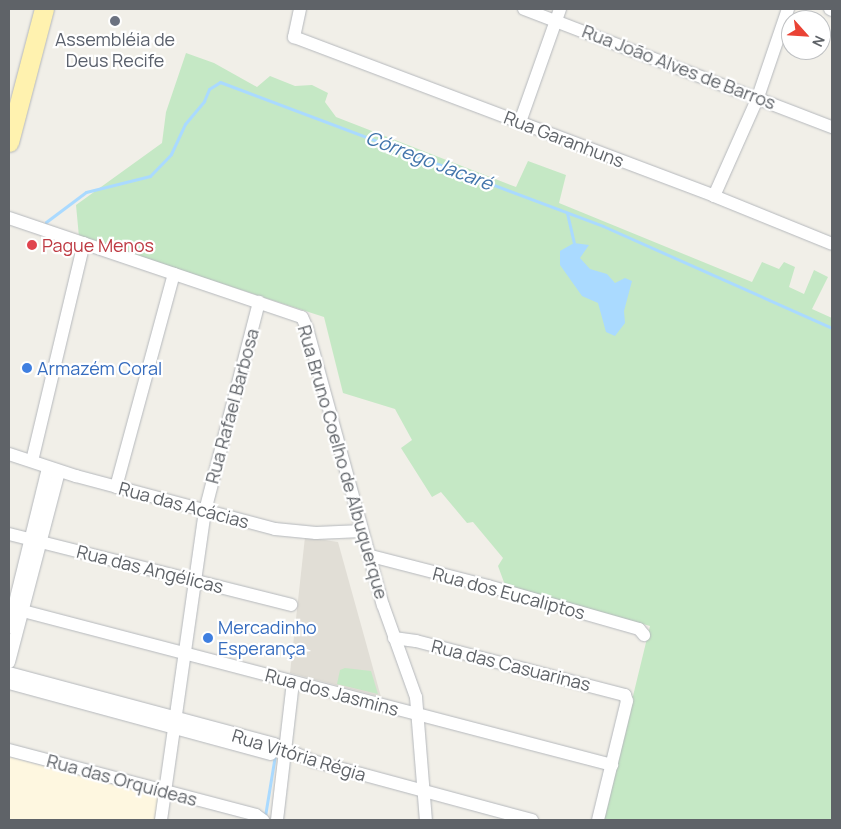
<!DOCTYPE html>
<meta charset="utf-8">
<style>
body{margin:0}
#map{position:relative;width:841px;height:829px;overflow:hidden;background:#f1efe8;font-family:Manrope,sans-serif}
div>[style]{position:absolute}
.commercial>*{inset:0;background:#fef7e0}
.education>*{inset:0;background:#e1ded6}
.green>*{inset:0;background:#c5e8c5}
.water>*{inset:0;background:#aadaff}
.stream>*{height:3px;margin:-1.5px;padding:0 1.5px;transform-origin:1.5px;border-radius:1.5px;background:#aadaff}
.roads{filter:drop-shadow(0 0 1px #b5b8bc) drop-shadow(0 0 1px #b5b8bc)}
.street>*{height:12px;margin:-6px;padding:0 6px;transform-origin:6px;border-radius:6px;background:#fff}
.primary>*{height:19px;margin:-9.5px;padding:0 9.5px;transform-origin:9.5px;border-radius:9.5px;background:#fff2af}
.dots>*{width:14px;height:14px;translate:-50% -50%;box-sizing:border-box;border:2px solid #fff;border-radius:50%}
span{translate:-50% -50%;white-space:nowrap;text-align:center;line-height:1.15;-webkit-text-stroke:4.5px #fff;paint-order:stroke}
.worship-label{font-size:18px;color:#5b616d}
.street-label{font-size:18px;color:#5f6368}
.health-label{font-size:18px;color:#be3a42}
.left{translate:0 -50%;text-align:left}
.shop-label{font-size:18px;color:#366cbe}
.water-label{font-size:19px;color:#4174aa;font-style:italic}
.frame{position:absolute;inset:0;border:10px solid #5f6368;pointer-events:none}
.north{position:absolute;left:781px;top:10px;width:50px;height:50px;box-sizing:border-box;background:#fff;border:1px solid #bfc1c3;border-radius:50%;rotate:116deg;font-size:14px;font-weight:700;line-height:20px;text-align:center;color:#5f6368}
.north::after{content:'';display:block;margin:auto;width:18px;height:22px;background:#ea4335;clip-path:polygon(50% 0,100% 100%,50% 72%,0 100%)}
</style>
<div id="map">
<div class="commercial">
<i style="clip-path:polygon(9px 757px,162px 797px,158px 820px,9px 820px)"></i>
</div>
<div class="education">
<i style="clip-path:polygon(305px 537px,338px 542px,381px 697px,290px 673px)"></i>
</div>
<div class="green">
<i style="clip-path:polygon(186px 53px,214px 63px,257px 87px,270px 76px,295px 86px,312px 85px,328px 93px,325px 102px,336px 117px,516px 187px,528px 161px,566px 175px,559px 203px,752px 282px,762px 262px,779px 269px,784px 262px,795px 267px,789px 287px,804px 294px,814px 270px,828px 277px,812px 309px,832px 318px,832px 820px,595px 820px,623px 701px,633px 696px,650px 626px,505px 585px,498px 566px,503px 558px,473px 522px,467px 523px,441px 492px,432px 497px,401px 448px,412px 440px,395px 409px,343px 393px,324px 317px,79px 237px,76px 205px,162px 143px,166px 112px)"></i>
<i style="clip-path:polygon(345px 668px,371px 671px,378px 694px,337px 684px,340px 670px)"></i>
</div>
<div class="water">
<i style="clip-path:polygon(574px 243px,589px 245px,580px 258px,590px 269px,607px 274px,615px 283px,625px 278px,632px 281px,624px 311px,625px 323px,615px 336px,606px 332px,598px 303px,582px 296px,560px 265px,560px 251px)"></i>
</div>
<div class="stream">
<i style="left:567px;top:213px;width:31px;rotate:77deg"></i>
<i style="left:46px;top:222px;width:50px;rotate:-36.9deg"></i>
<i style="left:86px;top:192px;width:66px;rotate:-14deg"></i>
<i style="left:150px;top:176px;width:30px;rotate:-46deg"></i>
<i style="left:171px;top:154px;width:33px;rotate:-65deg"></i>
<i style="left:185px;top:124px;width:30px;rotate:-50deg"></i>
<i style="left:204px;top:101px;width:13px;rotate:-67deg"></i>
<i style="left:209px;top:89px;width:13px;rotate:-32deg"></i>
<i style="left:220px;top:82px;width:409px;rotate:20.6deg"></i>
<i style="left:603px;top:226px;width:251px;rotate:24deg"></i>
<i style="left:265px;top:816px;width:62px;rotate:-80.7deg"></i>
</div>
<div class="roads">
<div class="street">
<i style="left:300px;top:9px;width:29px;rotate:102deg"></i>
<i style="left:294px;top:37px;width:449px;rotate:20.7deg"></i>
<i style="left:714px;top:196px;width:127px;rotate:22.1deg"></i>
<i style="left:524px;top:9px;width:330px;rotate:21deg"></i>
<i style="left:830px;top:9px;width:2px;rotate:27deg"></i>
<i style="left:520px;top:122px;width:120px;rotate:-70.5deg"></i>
<i style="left:714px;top:196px;width:108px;rotate:-66deg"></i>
<i style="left:758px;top:97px;width:93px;rotate:-71.2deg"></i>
<i style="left:9px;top:218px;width:309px;rotate:18.7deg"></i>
<i style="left:302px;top:317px;width:12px;rotate:66deg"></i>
<i style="left:307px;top:328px;width:287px;rotate:74.7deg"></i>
<i style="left:383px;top:605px;width:98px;rotate:70.3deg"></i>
<i style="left:416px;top:697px;width:123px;rotate:85.4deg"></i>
<i style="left:9px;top:454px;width:71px;rotate:18.2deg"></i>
<i style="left:76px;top:476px;width:206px;rotate:14.9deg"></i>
<i style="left:275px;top:529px;width:41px;rotate:5.6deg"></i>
<i style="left:316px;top:533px;width:46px;rotate:-2.5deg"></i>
<i style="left:32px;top:461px;width:224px;rotate:-76.6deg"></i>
<i style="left:116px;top:487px;width:221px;rotate:-74.8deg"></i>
<i style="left:9px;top:534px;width:291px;rotate:14.1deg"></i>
<i style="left:371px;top:556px;width:121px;rotate:14.4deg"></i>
<i style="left:488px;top:586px;width:157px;rotate:15.9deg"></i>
<i style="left:639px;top:629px;width:8px;rotate:50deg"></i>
<i style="left:23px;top:611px;width:609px;rotate:14.65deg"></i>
<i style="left:9px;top:627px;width:164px;rotate:-76.2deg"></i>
<i style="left:394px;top:638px;width:22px;rotate:8deg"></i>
<i style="left:416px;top:641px;width:216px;rotate:14.5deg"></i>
<i style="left:625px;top:695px;width:6px;rotate:72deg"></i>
<i style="left:627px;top:701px;width:122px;rotate:103.7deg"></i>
<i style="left:9px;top:662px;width:197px;rotate:-75.3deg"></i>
<i style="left:9px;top:673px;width:274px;rotate:15deg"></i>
<i style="left:274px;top:744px;width:43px;rotate:23.6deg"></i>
<i style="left:313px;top:761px;width:227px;rotate:15.1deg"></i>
<i style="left:9px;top:683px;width:271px;rotate:15.2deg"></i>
<i style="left:9px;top:750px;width:255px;rotate:14.7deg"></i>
<i style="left:256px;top:815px;width:9px;rotate:36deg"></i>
<i style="left:161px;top:820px;width:312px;rotate:-81.9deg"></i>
<i style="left:205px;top:511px;width:216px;rotate:-75.5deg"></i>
<i style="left:277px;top:820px;width:139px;rotate:-83.4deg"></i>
</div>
<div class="primary">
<i style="left:9px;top:142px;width:138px;rotate:-75.3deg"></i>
</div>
</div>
<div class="dots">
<i style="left:115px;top:21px;background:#6b7280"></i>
<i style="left:32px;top:245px;background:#e0444e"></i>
<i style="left:27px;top:368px;background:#3f7fe0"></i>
<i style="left:208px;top:638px;background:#3f7fe0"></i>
</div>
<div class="worship-label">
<span style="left:115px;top:50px">Assembléia de<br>Deus Recife</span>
</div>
<div class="street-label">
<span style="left:679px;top:67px;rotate:21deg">Rua João Alves de Barros</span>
<span style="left:564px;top:139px;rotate:21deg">Rua Garanhuns</span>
<span style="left:232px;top:406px;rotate:-75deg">Rua Rafael Barbosa</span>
<span style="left:343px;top:462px;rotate:74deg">Rua Bruno Coelho de Albuquerque</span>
<span style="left:184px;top:505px;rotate:15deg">Rua das Acácias</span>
<span style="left:150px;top:569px;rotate:14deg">Rua das Angélicas</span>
<span style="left:509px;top:593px;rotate:15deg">Rua dos Eucaliptos</span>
<span style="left:511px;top:665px;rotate:14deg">Rua das Casuarinas</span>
<span style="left:332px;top:692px;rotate:15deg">Rua dos Jasmins</span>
<span style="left:299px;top:755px;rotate:17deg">Rua Vitória Régia</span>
<span style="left:122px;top:780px;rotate:15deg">Rua das Orquídeas</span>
</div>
<div class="health-label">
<span class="left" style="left:42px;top:245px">Pague Menos</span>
</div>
<div class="shop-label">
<span class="left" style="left:37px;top:368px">Armazém Coral</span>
<span class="left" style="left:218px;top:638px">Mercadinho<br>Esperança</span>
</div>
<div class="water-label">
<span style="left:429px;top:161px;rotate:21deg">Córrego Jacaré</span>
</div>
<div class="frame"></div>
<div class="north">N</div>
</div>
